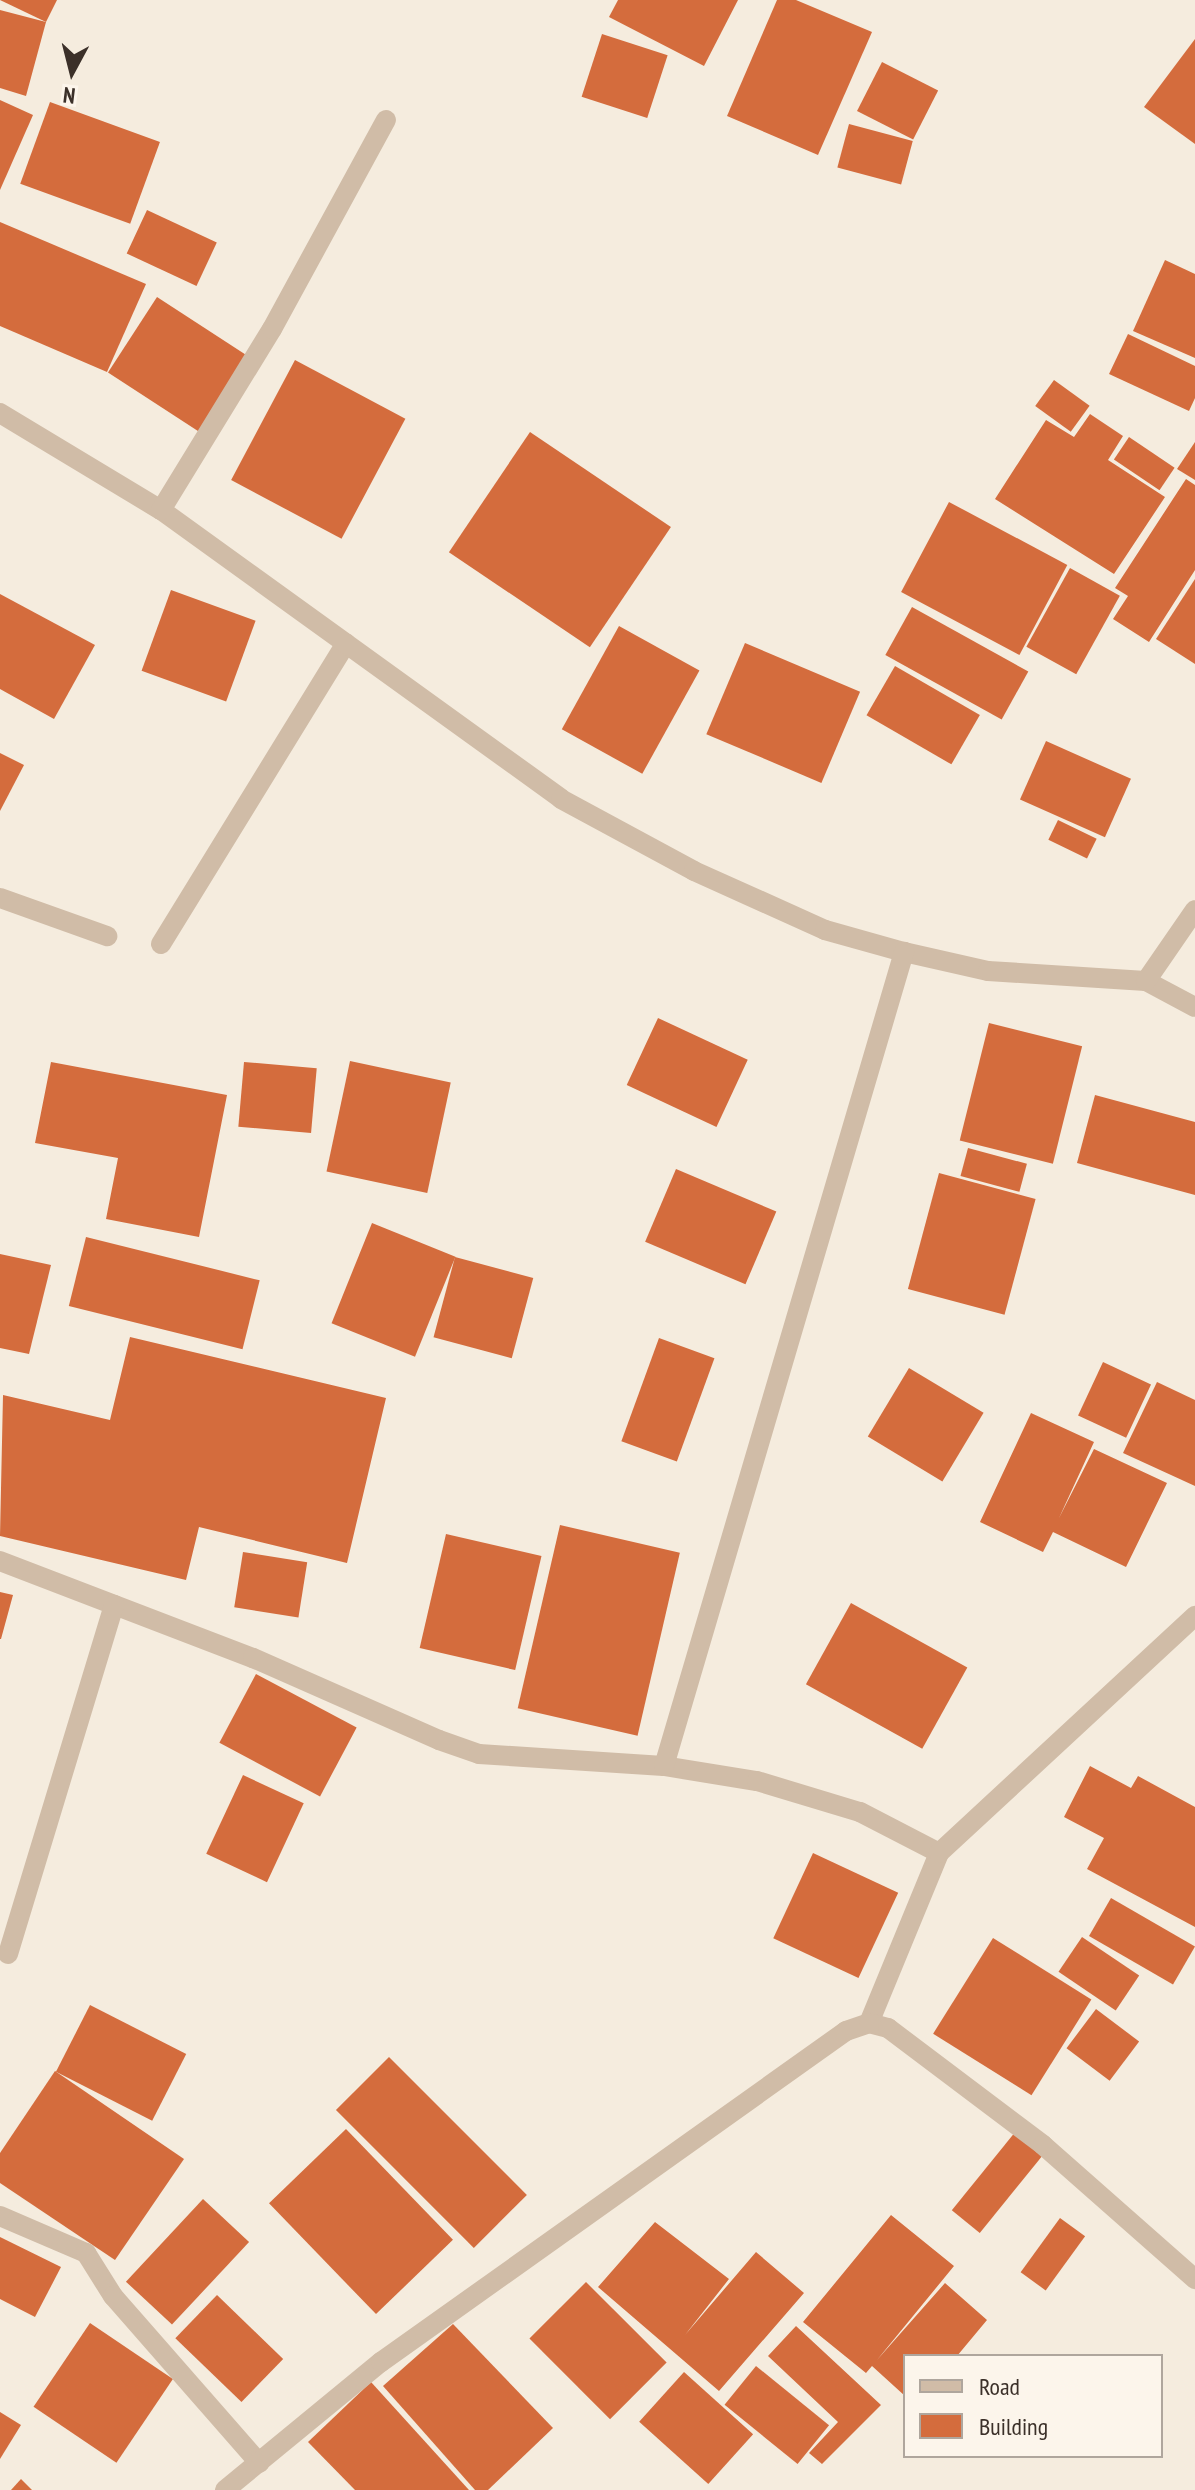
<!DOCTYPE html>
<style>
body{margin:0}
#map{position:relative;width:1195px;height:2490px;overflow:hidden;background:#f5ecde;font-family:"PT Sans Narrow",sans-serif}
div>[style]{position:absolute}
.building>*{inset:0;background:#d46c3d;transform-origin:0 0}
.lane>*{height:20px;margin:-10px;padding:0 10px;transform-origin:10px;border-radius:10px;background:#d0bca7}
.street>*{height:20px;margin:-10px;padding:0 10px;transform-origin:10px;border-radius:10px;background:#d0bca7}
span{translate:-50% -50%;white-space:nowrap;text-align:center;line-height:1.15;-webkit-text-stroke:6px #fcf5eb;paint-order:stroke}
.legend{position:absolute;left:903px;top:2354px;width:260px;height:104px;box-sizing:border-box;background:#fcf5eb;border:2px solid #afa69d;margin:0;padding:10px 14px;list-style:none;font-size:24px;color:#3b3029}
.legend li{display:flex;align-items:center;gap:16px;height:40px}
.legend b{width:40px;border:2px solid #afa69d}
.north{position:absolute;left:32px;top:32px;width:80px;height:80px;-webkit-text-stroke:6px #fcf5eb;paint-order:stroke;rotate:187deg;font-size:22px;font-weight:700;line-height:32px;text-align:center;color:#3b3029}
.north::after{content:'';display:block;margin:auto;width:28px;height:36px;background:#3b3029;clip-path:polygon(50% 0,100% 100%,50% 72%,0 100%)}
</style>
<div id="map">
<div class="building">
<i style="clip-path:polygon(0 0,57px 0,46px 22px)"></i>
<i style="clip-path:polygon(618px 0,738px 0,704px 66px,609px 17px)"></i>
<i style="clip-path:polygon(777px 0,796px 0,872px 32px,818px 155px,727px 116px)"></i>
<i style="clip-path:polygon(0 10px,46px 22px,26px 96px,0 88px)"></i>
<i style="left:602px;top:34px;width:69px;height:66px;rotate:18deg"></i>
<i style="clip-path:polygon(1195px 39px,1195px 144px,1144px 107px)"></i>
<i style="left:882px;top:62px;width:63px;height:55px;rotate:27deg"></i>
<i style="clip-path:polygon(0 100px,33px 115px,0 190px)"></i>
<i style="left:50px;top:102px;width:117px;height:87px;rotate:20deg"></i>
<i style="left:849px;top:124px;width:66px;height:45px;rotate:15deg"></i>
<i style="left:147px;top:210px;width:77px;height:48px;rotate:25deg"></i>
<i style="clip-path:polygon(0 222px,146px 284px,107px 372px,0 326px)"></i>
<i style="clip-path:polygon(1165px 260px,1195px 274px,1195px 358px,1133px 331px)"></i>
<i style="left:157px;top:297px;width:110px;height:90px;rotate:33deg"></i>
<i style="clip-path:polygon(1128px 334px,1195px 366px,1195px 398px,1189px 411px,1109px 374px)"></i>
<i style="left:295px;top:360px;width:125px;height:136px;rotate:28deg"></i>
<i style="left:1054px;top:380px;width:44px;height:32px;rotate:36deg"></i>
<i style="clip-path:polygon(1090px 414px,1123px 436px,1108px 460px,1165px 497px,1114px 574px,995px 499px,1046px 420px,1074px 437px)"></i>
<i style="left:530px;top:432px;width:170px;height:145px;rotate:34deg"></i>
<i style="left:1129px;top:437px;width:55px;height:27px;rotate:34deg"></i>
<i style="clip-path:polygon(1195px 442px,1195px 480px,1177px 469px)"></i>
<i style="clip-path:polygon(1186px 479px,1195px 485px,1195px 570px,1149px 642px,1113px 619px,1128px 596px,1115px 588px)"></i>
<i style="left:949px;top:502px;width:134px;height:102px;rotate:28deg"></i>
<i style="left:1070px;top:568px;width:57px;height:90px;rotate:29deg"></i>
<i style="clip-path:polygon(1195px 579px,1195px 664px,1156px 639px)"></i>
<i style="left:171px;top:590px;width:90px;height:86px;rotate:20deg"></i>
<i style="clip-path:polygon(0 594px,95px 645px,54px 719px,0 689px)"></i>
<i style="left:912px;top:607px;width:133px;height:55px;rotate:29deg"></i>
<i style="left:619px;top:626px;width:92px;height:118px;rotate:29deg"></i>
<i style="left:745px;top:643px;width:125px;height:99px;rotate:23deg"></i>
<i style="left:895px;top:666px;width:98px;height:57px;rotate:30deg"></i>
<i style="left:1046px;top:741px;width:93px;height:64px;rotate:24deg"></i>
<i style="clip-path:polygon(0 753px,24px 765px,0 811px)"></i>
<i style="left:1058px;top:820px;width:43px;height:22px;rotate:26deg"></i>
<i style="left:658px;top:1018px;width:99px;height:74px;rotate:25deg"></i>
<i style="left:989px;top:1023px;width:96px;height:121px;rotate:14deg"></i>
<i style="left:350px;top:1061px;width:103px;height:113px;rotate:12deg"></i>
<i style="clip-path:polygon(51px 1062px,227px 1095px,199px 1237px,106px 1219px,118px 1158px,35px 1143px)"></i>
<i style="left:244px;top:1062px;width:73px;height:65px;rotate:5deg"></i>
<i style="clip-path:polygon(1095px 1095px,1195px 1122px,1195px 1195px,1077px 1163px)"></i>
<i style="left:968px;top:1148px;width:61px;height:29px;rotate:15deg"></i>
<i style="left:676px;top:1169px;width:109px;height:79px;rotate:23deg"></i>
<i style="left:939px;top:1173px;width:100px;height:120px;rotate:15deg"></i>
<i style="left:372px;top:1223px;width:90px;height:108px;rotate:22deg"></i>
<i style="left:86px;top:1237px;width:179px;height:71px;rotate:14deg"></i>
<i style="clip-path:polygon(0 1254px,51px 1265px,29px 1354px,0 1348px)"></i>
<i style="left:455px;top:1257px;width:81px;height:83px;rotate:15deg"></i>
<i style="clip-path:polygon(130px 1337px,386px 1398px,347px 1563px,199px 1527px,186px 1580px,0 1536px,3px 1395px,110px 1420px)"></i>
<i style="left:659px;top:1338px;width:59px;height:110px;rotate:20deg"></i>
<i style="left:1103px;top:1362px;width:53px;height:59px;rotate:25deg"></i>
<i style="left:909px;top:1368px;width:87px;height:80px;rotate:31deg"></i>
<i style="clip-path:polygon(1157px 1382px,1195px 1400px,1195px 1486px,1123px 1453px)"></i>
<i style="clip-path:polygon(1031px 1413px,1094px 1442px,1059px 1518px,1094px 1449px,1167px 1483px,1126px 1567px,1053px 1532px,1043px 1552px,980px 1522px)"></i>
<i style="left:560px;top:1525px;width:123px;height:188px;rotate:13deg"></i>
<i style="left:446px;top:1534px;width:98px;height:117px;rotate:13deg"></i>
<i style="left:243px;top:1552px;width:65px;height:56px;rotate:9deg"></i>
<i style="clip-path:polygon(0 1592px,13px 1595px,1px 1639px,0 1639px)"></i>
<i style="left:851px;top:1603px;width:133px;height:93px;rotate:29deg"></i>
<i style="left:256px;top:1674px;width:114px;height:78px;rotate:28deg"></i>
<i style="clip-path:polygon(1090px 1766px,1131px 1788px,1138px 1776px,1195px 1807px,1195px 1927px,1087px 1869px,1104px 1838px,1064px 1817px)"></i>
<i style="left:243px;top:1775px;width:67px;height:87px;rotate:25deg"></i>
<i style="left:813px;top:1853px;width:94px;height:94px;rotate:25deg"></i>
<i style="left:1111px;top:1898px;width:97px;height:44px;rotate:30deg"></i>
<i style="left:1082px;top:1937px;width:69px;height:42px;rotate:34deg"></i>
<i style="left:993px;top:1938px;width:116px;height:113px;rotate:32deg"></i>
<i style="left:90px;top:2005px;width:108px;height:75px;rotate:27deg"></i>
<i style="left:1096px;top:2009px;width:54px;height:49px;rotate:37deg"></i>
<i style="left:389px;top:2057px;width:195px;height:75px;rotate:45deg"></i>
<i style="clip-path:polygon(55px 2071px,184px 2159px,115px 2260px,0 2183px,0 2153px)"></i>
<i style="left:346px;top:2129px;width:154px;height:107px;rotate:46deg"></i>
<i style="left:1016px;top:2131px;width:36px;height:102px;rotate:39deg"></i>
<i style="left:203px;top:2199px;width:63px;height:113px;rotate:43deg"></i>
<i style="clip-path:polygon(891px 2215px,954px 2266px,877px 2360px,945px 2283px,987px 2320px,957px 2356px,905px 2356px,905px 2396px,872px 2366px,866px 2373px,803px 2322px)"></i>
<i style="left:1060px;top:2218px;width:31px;height:67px;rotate:36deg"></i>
<i style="clip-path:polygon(655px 2222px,729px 2279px,685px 2335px,756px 2252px,804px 2293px,719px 2391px,598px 2287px)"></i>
<i style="clip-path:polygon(0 2237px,61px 2267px,35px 2317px,0 2299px)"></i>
<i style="left:586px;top:2282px;width:114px;height:80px;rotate:45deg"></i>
<i style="left:217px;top:2295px;width:92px;height:60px;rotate:44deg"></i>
<i style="left:90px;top:2323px;width:100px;height:101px;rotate:34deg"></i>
<i style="clip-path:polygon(453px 2324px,553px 2428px,488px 2490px,475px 2490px,383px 2386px)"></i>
<i style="clip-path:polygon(796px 2326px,881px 2405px,822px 2464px,809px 2453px,838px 2422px,768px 2356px)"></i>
<i style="left:756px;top:2366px;width:94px;height:50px;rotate:39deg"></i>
<i style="left:684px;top:2372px;width:93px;height:67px;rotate:42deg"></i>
<i style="clip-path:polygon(371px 2382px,469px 2490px,355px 2490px,308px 2442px)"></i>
<i style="clip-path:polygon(0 2412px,21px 2425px,0 2459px)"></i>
<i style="clip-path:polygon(21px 2479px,32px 2490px,11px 2490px)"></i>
</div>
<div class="lane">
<i style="left:0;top:898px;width:114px;rotate:19.6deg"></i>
<i style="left:161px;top:944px;width:353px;rotate:-58.4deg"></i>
</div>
<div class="street">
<i style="left:0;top:413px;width:188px;rotate:31.1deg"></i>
<i style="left:161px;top:510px;width:493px;rotate:35.8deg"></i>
<i style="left:561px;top:799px;width:151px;rotate:28.4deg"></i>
<i style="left:694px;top:871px;width:144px;rotate:24.2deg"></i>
<i style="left:825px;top:930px;width:82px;rotate:15.6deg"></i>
<i style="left:904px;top:952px;width:86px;rotate:12.7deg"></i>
<i style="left:988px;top:971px;width:158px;rotate:3.6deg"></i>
<i style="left:1146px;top:981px;width:55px;rotate:28deg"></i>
<i style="left:161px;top:510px;width:212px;rotate:-58.5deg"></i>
<i style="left:272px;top:329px;width:238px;rotate:-61.4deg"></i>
<i style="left:1146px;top:981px;width:86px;rotate:-55.4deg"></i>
<i style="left:0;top:1561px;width:271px;rotate:21deg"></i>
<i style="left:253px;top:1658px;width:203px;rotate:23.8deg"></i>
<i style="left:439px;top:1740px;width:42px;rotate:19.3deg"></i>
<i style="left:479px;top:1754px;width:185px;rotate:3.7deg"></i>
<i style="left:664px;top:1766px;width:94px;rotate:9.2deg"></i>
<i style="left:757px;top:1781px;width:108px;rotate:16.8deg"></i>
<i style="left:860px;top:1812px;width:89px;rotate:27.4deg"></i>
<i style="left:664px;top:1766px;width:849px;rotate:-73.57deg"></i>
<i style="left:8px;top:1954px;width:365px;rotate:-73.1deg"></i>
<i style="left:869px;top:2023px;width:184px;rotate:-67.6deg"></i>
<i style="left:939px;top:1853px;width:349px;rotate:-42.8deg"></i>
<i style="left:0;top:2216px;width:94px;rotate:23.3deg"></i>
<i style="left:86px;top:2253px;width:51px;rotate:57.9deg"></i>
<i style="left:113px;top:2296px;width:222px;rotate:48.8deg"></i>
<i style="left:225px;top:2490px;width:202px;rotate:-39.4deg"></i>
<i style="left:381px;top:2362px;width:571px;rotate:-35.44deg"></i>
<i style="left:846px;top:2031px;width:24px;rotate:-19deg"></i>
<i style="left:869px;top:2023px;width:20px;rotate:15deg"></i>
<i style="left:888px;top:2028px;width:194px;rotate:37deg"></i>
<i style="left:1043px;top:2145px;width:203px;rotate:41.4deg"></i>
</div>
<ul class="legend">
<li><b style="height:10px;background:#d0bca7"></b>Road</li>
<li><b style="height:22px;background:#d46c3d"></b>Building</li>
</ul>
<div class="north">N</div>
</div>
